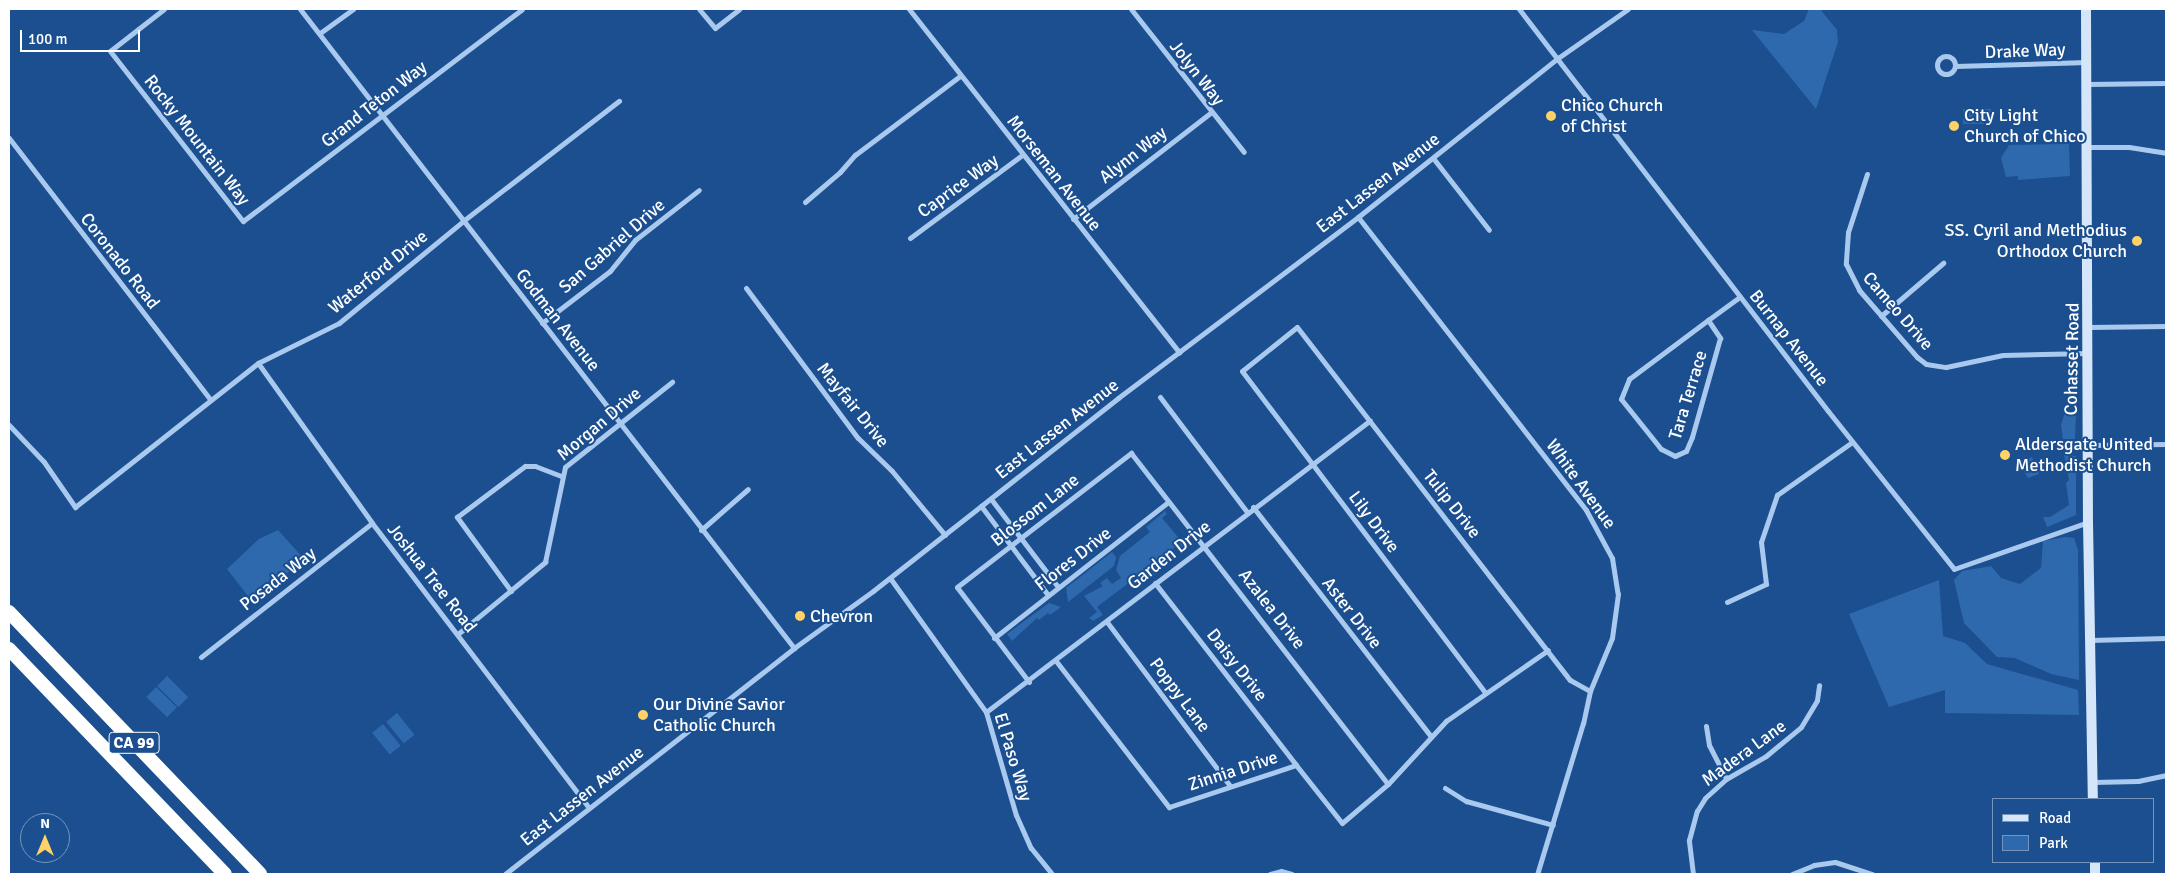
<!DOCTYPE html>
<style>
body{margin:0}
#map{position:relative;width:2175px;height:883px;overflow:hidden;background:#1b4f8f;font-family:Signika,sans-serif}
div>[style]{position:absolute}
.green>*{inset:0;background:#2e69ad;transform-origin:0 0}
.street>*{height:5px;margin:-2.5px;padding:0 2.5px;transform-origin:2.5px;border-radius:2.5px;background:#a9c9ee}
.street>.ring{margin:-2.5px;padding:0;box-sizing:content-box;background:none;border:5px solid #a9c9ee;border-radius:50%}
.secondary>*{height:10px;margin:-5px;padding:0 5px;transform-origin:5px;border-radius:5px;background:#d6e6fa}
.highway>*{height:14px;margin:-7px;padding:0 7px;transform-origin:7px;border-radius:7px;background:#fff}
.dots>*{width:14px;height:14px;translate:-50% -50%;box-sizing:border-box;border:2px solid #1b4f8f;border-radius:50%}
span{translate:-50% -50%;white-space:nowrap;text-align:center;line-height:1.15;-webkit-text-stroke:4px #1b4f8f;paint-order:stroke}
.shield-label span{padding:1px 4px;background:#1b4f8f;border:1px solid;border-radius:4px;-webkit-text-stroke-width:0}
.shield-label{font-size:16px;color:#fff;font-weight:700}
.street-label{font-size:18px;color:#fff}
.poi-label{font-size:18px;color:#fff}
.left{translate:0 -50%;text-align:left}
.right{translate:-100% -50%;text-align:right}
.frame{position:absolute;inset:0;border:10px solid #fff;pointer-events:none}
.legend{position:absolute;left:1992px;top:798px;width:162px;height:65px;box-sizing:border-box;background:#1b4f8f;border:1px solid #7695bc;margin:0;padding:6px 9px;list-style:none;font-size:15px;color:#fff}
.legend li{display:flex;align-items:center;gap:10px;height:25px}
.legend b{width:25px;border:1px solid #7695bc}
.north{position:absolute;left:20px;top:813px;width:50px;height:50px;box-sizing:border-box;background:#1b4f8f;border:1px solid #7695bc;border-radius:50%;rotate:0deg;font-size:14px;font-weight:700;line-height:20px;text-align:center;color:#fff}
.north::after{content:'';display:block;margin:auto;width:18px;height:22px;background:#ffd166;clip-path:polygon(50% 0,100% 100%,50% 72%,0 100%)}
.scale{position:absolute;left:20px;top:30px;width:120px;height:22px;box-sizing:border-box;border:2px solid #fff;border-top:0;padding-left:6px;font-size:15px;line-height:18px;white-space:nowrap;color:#fff;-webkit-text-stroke:4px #1b4f8f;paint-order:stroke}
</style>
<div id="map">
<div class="green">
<i style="clip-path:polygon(1809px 9px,1820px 9px,1837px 30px,1838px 42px,1816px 109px,1752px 30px,1784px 34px,1804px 21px)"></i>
<i style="left:1963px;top:109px;width:28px;height:15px"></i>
<i style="clip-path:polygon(2069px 144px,2070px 176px,2018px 180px,2018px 176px,2006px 177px,2001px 158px,2009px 145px)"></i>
<i style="clip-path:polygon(2065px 412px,2076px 413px,2075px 439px,2063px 439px,2061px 425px)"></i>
<i style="clip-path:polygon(2064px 455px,2076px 456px,2076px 515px,2047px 527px,2043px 517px,2050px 517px,2069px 505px,2066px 483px,2069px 480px)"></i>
<i style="clip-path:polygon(2032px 457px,2039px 474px,2028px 478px,2019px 463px)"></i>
<i style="clip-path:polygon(1165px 511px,1167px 514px,1162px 518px,1188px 549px,1185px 551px,1179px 544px,1150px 567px,1155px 574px,1136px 589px,1130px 582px,1097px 607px,1103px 615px,1093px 621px,1089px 618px,1097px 612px,1084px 596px,1103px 586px,1100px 583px,1107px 578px,1112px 584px,1121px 578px,1116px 570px,1120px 556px,1150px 532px,1146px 527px)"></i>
<i style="clip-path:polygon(278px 530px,305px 560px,251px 600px,227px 569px,259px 539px)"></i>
<i style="clip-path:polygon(2066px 537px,2074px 538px,2078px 550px,2079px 680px,2051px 674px,2015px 658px,1997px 657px,1964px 623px,1954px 580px,1962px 571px,1991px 566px,2001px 578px,2020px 584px,2041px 568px,2043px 541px)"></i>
<i style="clip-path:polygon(1112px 552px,1116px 557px,1114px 566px,1068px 602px,1066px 588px)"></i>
<i style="clip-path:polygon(1939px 580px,1943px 636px,1965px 643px,1987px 664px,2078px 690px,2079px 715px,1945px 713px,1945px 690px,1889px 707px,1849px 614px)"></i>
<i style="clip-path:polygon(1049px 603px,1061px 607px,1050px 615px,1048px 613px,1039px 620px,1037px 618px,1012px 641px,1007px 634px)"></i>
<i style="left:167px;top:676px;width:30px;height:14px;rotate:45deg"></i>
<i style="left:156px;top:687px;width:29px;height:14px;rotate:44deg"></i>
<i style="left:397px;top:713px;width:28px;height:14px;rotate:51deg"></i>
<i style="left:383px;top:724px;width:28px;height:14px;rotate:51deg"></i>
</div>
<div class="street">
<i style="left:164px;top:9px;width:68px;rotate:142.1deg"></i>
<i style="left:110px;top:51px;width:216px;rotate:52deg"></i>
<i style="left:243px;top:221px;width:350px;rotate:-37.2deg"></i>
<i style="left:300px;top:9px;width:808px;rotate:52.29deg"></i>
<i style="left:699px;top:9px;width:25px;rotate:50deg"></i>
<i style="left:715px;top:28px;width:31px;rotate:-38deg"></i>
<i style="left:909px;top:9px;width:437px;rotate:51.8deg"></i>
<i style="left:1131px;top:9px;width:182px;rotate:51.7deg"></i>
<i style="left:1519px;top:9px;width:507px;rotate:52.45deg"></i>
<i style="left:1828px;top:411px;width:202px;rotate:51.4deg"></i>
<i style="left:1954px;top:569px;width:142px;rotate:-19.3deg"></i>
<i style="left:320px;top:33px;width:41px;rotate:-36deg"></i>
<i class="ring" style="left:1937px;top:56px;width:13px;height:13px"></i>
<i style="left:1955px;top:66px;width:132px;rotate:-1.7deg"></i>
<i style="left:2088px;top:84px;width:78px;rotate:-0.7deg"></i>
<i style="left:9px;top:138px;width:329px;rotate:52.4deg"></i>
<i style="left:2089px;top:147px;width:40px"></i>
<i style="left:2129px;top:147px;width:37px;rotate:9deg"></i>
<i style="left:1433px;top:158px;width:91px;rotate:52.1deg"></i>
<i style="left:1867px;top:174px;width:61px;rotate:108.1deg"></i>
<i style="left:1848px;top:232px;width:32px;rotate:94deg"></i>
<i style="left:1846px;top:264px;width:29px;rotate:63deg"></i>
<i style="left:1859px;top:290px;width:89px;rotate:49.1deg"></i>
<i style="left:1917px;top:357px;width:11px;rotate:38deg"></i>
<i style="left:1926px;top:364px;width:20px;rotate:9deg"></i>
<i style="left:1946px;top:367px;width:58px;rotate:-11.9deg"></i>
<i style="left:2003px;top:355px;width:86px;rotate:-1.3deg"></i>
<i style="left:805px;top:202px;width:46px;rotate:-40.6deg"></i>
<i style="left:840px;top:172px;width:23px;rotate:-49deg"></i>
<i style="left:855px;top:155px;width:131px;rotate:-37deg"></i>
<i style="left:1358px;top:217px;width:371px;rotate:52.1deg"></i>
<i style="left:1586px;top:510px;width:55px;rotate:61.6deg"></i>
<i style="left:1612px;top:558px;width:36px;rotate:81deg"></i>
<i style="left:1618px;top:594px;width:44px;rotate:97.8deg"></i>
<i style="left:1612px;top:638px;width:57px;rotate:112.5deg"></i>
<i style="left:1590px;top:691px;width:33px;rotate:102deg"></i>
<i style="left:1583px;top:723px;width:158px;rotate:106.9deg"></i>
<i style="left:1073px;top:219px;width:173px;rotate:-37.7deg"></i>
<i style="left:910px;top:238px;width:139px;rotate:-36.5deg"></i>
<i style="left:746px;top:288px;width:187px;rotate:53.3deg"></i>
<i style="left:858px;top:438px;width:47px;rotate:44.1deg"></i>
<i style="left:892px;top:471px;width:83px;rotate:50.4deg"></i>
<i style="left:1881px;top:316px;width:82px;rotate:-40.5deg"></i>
<i style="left:1708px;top:320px;width:22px;rotate:56deg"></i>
<i style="left:1720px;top:338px;width:103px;rotate:105.8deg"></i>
<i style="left:1692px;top:437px;width:15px;rotate:113deg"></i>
<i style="left:1686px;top:451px;width:12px;rotate:156deg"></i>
<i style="left:1675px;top:456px;width:16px;rotate:-153deg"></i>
<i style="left:1661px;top:449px;width:64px;rotate:-128.7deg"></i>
<i style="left:1621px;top:399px;width:22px;rotate:-68deg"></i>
<i style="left:1629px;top:379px;width:99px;rotate:-36.8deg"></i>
<i style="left:1708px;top:320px;width:39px;rotate:-36deg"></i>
<i style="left:542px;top:323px;width:86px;rotate:-37.4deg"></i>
<i style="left:610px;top:271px;width:40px;rotate:-51deg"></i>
<i style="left:635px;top:240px;width:81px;rotate:-38deg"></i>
<i style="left:2089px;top:327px;width:77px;rotate:-0.7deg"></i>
<i style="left:258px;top:363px;width:196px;rotate:54.5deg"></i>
<i style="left:372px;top:523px;width:358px;rotate:52.7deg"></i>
<i style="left:1160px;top:397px;width:144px;rotate:52.9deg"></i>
<i style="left:9px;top:425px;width:51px;rotate:46.6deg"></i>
<i style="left:44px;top:462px;width:55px;rotate:55.4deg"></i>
<i style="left:75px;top:507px;width:233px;rotate:-38.2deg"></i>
<i style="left:258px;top:363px;width:90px;rotate:-26.3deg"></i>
<i style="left:339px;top:323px;width:161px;rotate:-39.4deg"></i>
<i style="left:463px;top:221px;width:197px;rotate:-37.6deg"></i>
<i style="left:2088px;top:445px;width:78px;rotate:-0.7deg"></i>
<i style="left:991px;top:499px;width:111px;rotate:52.7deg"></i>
<i style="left:981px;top:506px;width:111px;rotate:53deg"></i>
<i style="left:1253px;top:507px;width:289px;rotate:52.2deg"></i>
<i style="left:701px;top:530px;width:62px;rotate:-41.1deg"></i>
<i style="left:890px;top:578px;width:165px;rotate:54.4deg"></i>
<i style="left:986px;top:712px;width:107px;rotate:73.8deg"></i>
<i style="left:1016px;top:815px;width:36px;rotate:66deg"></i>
<i style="left:1031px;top:848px;width:33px;rotate:51deg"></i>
<i style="left:1155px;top:583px;width:230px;rotate:52.2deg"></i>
<i style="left:511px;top:591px;width:92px;rotate:-126.1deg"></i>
<i style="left:457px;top:517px;width:85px;rotate:-36.9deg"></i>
<i style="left:525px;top:466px;width:10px"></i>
<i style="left:535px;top:466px;width:28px;rotate:21deg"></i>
<i style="left:1727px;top:602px;width:43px;rotate:-24.8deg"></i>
<i style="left:1766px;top:584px;width:42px;rotate:-96.8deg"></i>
<i style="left:1761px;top:542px;width:50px;rotate:-71.2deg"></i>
<i style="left:1777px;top:495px;width:92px;rotate:-35.2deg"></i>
<i style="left:1107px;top:622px;width:205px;rotate:53.1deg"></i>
<i style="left:459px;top:633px;width:112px;rotate:-39.5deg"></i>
<i style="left:545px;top:562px;width:97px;rotate:-78.1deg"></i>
<i style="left:565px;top:467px;width:137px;rotate:-38.5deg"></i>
<i style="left:994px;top:638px;width:221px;rotate:-38deg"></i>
<i style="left:2090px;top:640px;width:76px;rotate:-1.5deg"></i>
<i style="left:201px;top:657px;width:217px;rotate:-38.1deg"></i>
<i style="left:1056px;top:661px;width:185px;rotate:52.3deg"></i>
<i style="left:1169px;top:807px;width:134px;rotate:-18.3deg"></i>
<i style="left:1296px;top:765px;width:74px;rotate:51.6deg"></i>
<i style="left:1342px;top:823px;width:60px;rotate:-40.3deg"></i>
<i style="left:1388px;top:784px;width:86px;rotate:-47.4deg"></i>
<i style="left:1446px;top:721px;width:124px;rotate:-34.8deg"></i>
<i style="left:1029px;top:682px;width:119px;rotate:-127.2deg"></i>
<i style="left:957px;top:587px;width:220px;rotate:-37.6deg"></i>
<i style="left:1131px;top:453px;width:419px;rotate:52.2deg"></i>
<i style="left:1484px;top:691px;width:401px;rotate:-127.1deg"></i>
<i style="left:1242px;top:371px;width:70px;rotate:-38.7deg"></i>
<i style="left:1297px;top:327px;width:446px;rotate:52.3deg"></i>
<i style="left:1570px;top:680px;width:23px;rotate:29deg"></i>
<i style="left:986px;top:712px;width:482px;rotate:-37.2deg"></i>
<i style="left:1706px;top:726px;width:19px;rotate:81deg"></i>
<i style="left:1709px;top:745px;width:38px;rotate:63deg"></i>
<i style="left:2093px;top:782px;width:45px;rotate:-1.3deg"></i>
<i style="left:2138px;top:781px;width:29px;rotate:-12deg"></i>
<i style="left:1445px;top:788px;width:25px;rotate:32deg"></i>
<i style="left:1466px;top:801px;width:90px;rotate:15.4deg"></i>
<i style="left:505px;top:874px;width:367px;rotate:-38deg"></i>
<i style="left:794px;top:648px;width:97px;rotate:-35.8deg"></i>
<i style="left:873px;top:591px;width:312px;rotate:-38.2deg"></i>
<i style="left:1118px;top:398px;width:301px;rotate:-37deg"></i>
<i style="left:1358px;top:217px;width:256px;rotate:-38.5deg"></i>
<i style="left:1558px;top:58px;width:85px;rotate:-35deg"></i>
<i style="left:1270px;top:874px;width:11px;rotate:-15deg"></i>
<i style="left:1281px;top:871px;width:11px;rotate:15deg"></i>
<i style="left:1693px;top:874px;width:34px;rotate:-97deg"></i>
<i style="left:1689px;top:840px;width:30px;rotate:-75deg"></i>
<i style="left:1697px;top:811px;width:15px;rotate:-58deg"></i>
<i style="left:1705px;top:798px;width:28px;rotate:-42deg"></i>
<i style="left:1726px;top:779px;width:46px;rotate:-29.9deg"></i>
<i style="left:1766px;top:756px;width:45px;rotate:-39.6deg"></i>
<i style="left:1801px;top:727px;width:31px;rotate:-59deg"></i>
<i style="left:1817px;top:700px;width:15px;rotate:-82deg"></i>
<i style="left:1792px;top:874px;width:24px;rotate:-22deg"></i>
<i style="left:1814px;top:865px;width:21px;rotate:-8deg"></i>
<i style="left:1835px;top:862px;width:39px;rotate:18deg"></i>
</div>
<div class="secondary">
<i style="left:2086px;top:9px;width:513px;rotate:89.78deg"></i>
<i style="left:2088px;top:522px;width:277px;rotate:89deg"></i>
<i style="left:2095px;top:862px;width:12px;rotate:90deg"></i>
</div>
<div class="highway">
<i style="left:9px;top:612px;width:363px;rotate:46.2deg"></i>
<i style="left:9px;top:649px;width:312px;rotate:46.2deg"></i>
</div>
<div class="dots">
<i style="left:1551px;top:116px;background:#ffd166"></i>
<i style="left:1954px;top:126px;background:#ffd166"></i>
<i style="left:2137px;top:241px;background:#ffd166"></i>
<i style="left:2005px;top:455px;background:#ffd166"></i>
<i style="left:800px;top:616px;background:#ffd166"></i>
<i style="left:643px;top:715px;background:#ffd166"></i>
</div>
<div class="shield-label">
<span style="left:134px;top:743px">CA 99</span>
</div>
<div class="street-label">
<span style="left:2025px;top:51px;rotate:-2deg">Drake Way</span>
<span style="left:1197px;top:73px;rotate:52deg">Jolyn Way</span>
<span style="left:374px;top:104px;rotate:-38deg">Grand Teton Way</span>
<span style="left:197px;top:140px;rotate:52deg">Rocky Mountain Way</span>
<span style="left:1133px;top:155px;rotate:-38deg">Alynn Way</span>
<span style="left:1054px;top:173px;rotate:52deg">Morseman Avenue</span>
<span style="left:1378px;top:183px;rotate:-38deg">East Lassen Avenue</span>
<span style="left:958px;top:186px;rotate:-36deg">Caprice Way</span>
<span style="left:612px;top:246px;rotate:-41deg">San Gabriel Drive</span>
<span style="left:120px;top:261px;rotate:52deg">Coronado Road</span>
<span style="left:378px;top:272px;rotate:-39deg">Waterford Drive</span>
<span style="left:1898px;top:311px;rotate:49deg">Cameo Drive</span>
<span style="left:558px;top:320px;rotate:52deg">Godman Avenue</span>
<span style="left:1789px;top:338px;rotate:52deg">Burnap Avenue</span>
<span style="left:2072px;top:359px;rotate:-89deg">Cohasset Road</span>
<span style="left:1688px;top:395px;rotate:-73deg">Tara Terrace</span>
<span style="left:853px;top:405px;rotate:51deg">Mayfair Drive</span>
<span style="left:599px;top:424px;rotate:-40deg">Morgan Drive</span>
<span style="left:1057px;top:429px;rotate:-38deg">East Lassen Avenue</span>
<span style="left:1581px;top:484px;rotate:54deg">White Avenue</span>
<span style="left:1452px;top:504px;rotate:52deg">Tulip Drive</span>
<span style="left:1035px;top:510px;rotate:-38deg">Blossom Lane</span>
<span style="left:1374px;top:522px;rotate:53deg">Lily Drive</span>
<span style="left:1169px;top:555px;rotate:-38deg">Garden Drive</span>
<span style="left:1073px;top:559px;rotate:-38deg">Flores Drive</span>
<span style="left:432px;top:578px;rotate:52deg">Joshua Tree Road</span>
<span style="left:278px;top:579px;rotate:-38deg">Posada Way</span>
<span style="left:1272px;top:609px;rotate:52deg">Azalea Drive</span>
<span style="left:1352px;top:613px;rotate:52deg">Aster Drive</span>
<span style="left:1237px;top:665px;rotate:52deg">Daisy Drive</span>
<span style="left:1180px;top:695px;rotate:53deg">Poppy Lane</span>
<span style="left:1744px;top:753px;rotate:-36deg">Madera Lane</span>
<span style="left:1013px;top:757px;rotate:73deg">El Paso Way</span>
<span style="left:1233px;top:771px;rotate:-18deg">Zinnia Drive</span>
<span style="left:582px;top:796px;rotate:-38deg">East Lassen Avenue</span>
</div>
<div class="poi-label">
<span class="left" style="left:1561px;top:116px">Chico Church<br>of Christ</span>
<span class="left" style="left:1964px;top:126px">City Light<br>Church of Chico</span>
<span class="right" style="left:2127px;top:241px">SS. Cyril and Methodius<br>Orthodox Church</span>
<span class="left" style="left:2015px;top:455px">Aldersgate United<br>Methodist Church</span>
<span class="left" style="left:810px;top:616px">Chevron</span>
<span class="left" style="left:653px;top:715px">Our Divine Savior<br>Catholic Church</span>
</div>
<div class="frame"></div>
<ul class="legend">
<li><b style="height:6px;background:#d6e6fa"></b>Road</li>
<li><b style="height:14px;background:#2e69ad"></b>Park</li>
</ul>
<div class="north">N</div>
<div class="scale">100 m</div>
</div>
